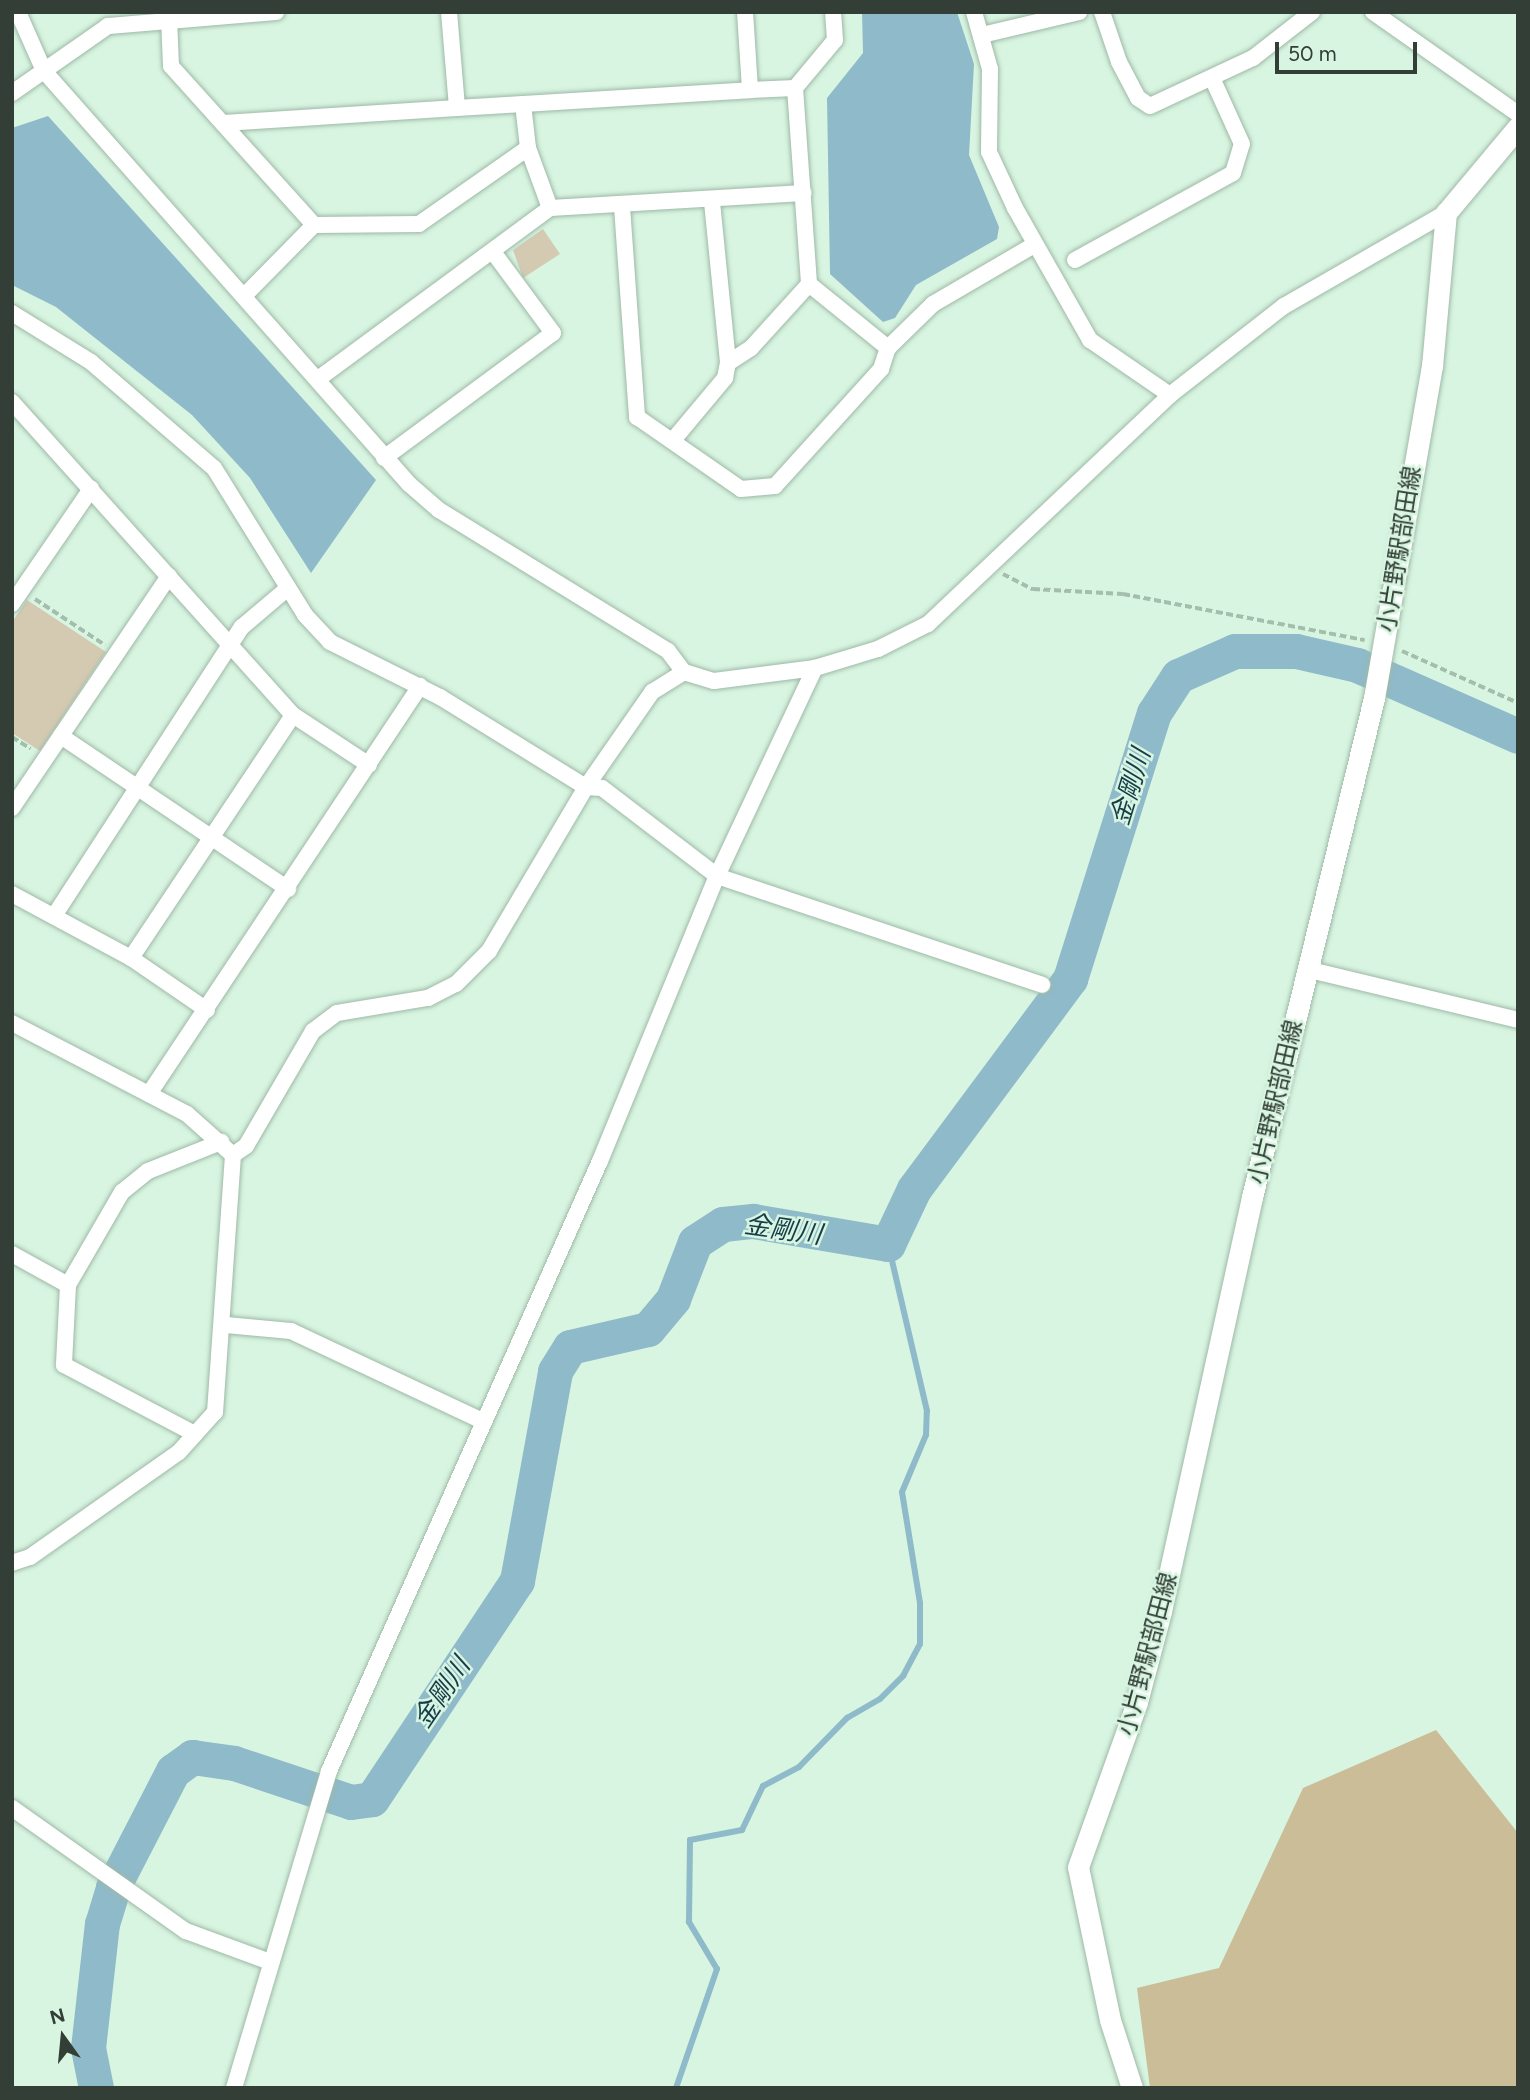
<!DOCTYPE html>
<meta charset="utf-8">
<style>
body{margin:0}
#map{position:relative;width:1530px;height:2100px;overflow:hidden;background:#d8f5e1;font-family:Figtree,"Noto Sans JP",sans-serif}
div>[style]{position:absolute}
.green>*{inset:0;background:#d4cab2}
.forest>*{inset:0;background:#cbbd98}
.water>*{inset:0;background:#8fbaca}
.stream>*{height:6px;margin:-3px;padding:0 3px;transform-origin:3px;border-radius:3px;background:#8fbaca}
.river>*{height:35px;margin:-17.5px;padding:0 17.5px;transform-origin:17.5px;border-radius:17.5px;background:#8fbaca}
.path>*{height:3.5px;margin-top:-1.75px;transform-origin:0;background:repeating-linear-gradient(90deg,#a5bdac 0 7px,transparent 0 10.5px)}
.roads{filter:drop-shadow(0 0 2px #9eb9a7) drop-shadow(0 0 2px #9eb9a7)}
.street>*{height:16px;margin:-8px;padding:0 8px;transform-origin:8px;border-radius:8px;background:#fff}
.secondary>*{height:21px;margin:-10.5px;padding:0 10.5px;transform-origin:10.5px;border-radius:10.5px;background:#fff}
span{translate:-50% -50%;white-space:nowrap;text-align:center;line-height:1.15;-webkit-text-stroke:5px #d8f5e1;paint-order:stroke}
.street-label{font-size:24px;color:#333e36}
.water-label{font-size:26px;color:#143c49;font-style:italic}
.frame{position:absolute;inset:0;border:14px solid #333e36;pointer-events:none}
.north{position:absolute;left:28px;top:2002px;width:70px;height:70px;-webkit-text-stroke:5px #d8f5e1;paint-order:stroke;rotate:345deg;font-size:19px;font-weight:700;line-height:28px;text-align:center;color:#333e36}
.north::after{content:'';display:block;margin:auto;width:24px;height:32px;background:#333e36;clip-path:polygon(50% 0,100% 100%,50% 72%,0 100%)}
.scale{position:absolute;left:1275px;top:42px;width:142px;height:32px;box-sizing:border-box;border:4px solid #333e36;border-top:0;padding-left:9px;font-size:21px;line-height:24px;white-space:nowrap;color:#333e36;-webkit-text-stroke:5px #d8f5e1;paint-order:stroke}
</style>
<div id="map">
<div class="green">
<i style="clip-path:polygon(543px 229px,560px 254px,523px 278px,513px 250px)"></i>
<i style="clip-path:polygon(27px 600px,106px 652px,40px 751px,12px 733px,12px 622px)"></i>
</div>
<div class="forest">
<i style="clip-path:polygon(1436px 1730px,1518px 1833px,1518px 2088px,1150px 2088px,1137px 1988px,1219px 1968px,1303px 1788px)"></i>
</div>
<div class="water">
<i style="clip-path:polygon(862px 12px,957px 12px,974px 64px,969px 155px,999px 227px,997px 239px,916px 285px,895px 318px,883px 322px,830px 274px,827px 98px,863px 53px)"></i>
<i style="clip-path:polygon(48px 116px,376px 480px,311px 573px,250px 478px,192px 415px,56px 307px,12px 285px,12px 128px)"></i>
</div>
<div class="stream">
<i style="left:676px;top:2088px;width:126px;rotate:-71deg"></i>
<i style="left:717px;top:1969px;width:55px;rotate:-120.8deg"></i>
<i style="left:689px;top:1922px;width:82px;rotate:-89.3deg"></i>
<i style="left:690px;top:1840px;width:53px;rotate:-10.9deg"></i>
<i style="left:742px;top:1830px;width:49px;rotate:-64.5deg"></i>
<i style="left:763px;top:1786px;width:41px;rotate:-27.8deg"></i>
<i style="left:799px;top:1767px;width:69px;rotate:-45.6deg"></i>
<i style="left:847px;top:1718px;width:38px;rotate:-30deg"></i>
<i style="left:880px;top:1699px;width:33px;rotate:-45deg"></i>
<i style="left:903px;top:1676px;width:36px;rotate:-62deg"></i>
<i style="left:920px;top:1644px;width:41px;rotate:-90deg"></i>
<i style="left:920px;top:1603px;width:112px;rotate:-99.2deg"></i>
<i style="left:902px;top:1492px;width:62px;rotate:-67.2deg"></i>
<i style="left:926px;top:1435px;width:24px;rotate:-88deg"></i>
<i style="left:927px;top:1411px;width:171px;rotate:-103.1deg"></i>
</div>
<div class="river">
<i style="left:96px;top:2088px;width:41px;rotate:-101.3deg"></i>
<i style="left:88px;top:2048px;width:125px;rotate:-83.6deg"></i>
<i style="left:102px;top:1924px;width:39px;rotate:-73deg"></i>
<i style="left:113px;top:1887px;width:131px;rotate:-62.7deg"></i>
<i style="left:173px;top:1771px;width:24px;rotate:-36deg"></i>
<i style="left:192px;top:1757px;width:42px;rotate:8.1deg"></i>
<i style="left:234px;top:1763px;width:123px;rotate:18.4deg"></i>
<i style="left:351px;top:1802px;width:21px;rotate:-8deg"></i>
<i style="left:372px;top:1799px;width:262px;rotate:-56.4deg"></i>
<i style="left:517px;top:1581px;width:213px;rotate:-79.7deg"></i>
<i style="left:555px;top:1371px;width:28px;rotate:-58deg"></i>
<i style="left:570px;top:1347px;width:80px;rotate:-13deg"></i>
<i style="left:648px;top:1329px;width:39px;rotate:-50deg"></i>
<i style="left:673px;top:1299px;width:61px;rotate:-68.9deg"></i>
<i style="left:695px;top:1242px;width:33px;rotate:-33deg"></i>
<i style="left:723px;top:1224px;width:30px;rotate:-6deg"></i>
<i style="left:753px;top:1221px;width:137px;rotate:9.7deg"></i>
<i style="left:888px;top:1244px;width:61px;rotate:-64.7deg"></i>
<i style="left:914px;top:1189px;width:262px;rotate:-53.4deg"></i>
<i style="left:1070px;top:979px;width:279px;rotate:-72.5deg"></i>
<i style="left:1154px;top:713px;width:44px;rotate:-57deg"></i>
<i style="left:1178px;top:676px;width:62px;rotate:-23.7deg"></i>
<i style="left:1235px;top:651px;width:61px"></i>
<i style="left:1296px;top:651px;width:63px;rotate:12.9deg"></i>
<i style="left:1357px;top:665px;width:176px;rotate:23.8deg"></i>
</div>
<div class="path">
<i style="left:1003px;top:574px;width:34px;rotate:27deg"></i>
<i style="left:1033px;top:589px;width:90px;rotate:3.2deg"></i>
<i style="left:1123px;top:594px;width:246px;rotate:10.8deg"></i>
<i style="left:35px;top:599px;width:84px;rotate:33.3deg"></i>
<i style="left:1402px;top:651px;width:127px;rotate:24.1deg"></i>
<i style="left:12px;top:737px;width:22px;rotate:32deg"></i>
</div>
<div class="roads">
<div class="street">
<i style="left:18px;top:12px;width:64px;rotate:66.2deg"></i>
<i style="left:44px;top:71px;width:551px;rotate:48.53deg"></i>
<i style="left:409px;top:484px;width:40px;rotate:41deg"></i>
<i style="left:439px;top:510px;width:269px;rotate:31.6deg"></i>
<i style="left:668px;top:651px;width:26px;rotate:53deg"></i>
<i style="left:684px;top:672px;width:31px;rotate:17deg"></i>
<i style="left:714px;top:681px;width:102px;rotate:-7.3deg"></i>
<i style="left:815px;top:668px;width:66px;rotate:-16.8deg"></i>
<i style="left:878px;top:649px;width:56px;rotate:-26.6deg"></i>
<i style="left:928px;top:624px;width:333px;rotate:-43.4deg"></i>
<i style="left:1170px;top:395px;width:145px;rotate:-38deg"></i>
<i style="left:1284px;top:306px;width:187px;rotate:-29.9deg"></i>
<i style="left:449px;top:12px;width:96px;rotate:85.2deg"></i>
<i style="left:457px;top:108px;width:66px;rotate:-3.5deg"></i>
<i style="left:523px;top:104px;width:44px;rotate:83.5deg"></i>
<i style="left:528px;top:148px;width:64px;rotate:69.9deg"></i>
<i style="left:550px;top:208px;width:254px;rotate:-3.4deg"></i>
<i style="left:745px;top:12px;width:78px;rotate:86.3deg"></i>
<i style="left:750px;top:90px;width:45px;rotate:-2.5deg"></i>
<i style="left:795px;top:88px;width:62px;rotate:-50.2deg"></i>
<i style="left:835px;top:40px;width:28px;rotate:-94deg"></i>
<i style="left:974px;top:12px;width:59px;rotate:74.3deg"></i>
<i style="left:990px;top:69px;width:83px;rotate:90.7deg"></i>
<i style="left:989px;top:152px;width:62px;rotate:65.1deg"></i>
<i style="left:1015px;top:208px;width:152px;rotate:60.4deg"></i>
<i style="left:1090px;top:340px;width:97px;rotate:34.5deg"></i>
<i style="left:1102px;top:12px;width:53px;rotate:71.2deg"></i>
<i style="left:1119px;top:62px;width:41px;rotate:62.2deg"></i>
<i style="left:1138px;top:98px;width:14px;rotate:34deg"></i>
<i style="left:1150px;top:106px;width:114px;rotate:-25deg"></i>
<i style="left:1253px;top:58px;width:75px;rotate:-37.9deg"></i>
<i style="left:1373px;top:12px;width:177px;rotate:35.1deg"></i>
<i style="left:169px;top:18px;width:48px;rotate:87.6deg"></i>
<i style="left:171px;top:66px;width:214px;rotate:48deg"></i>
<i style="left:314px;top:225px;width:105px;rotate:-0.5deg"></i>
<i style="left:419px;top:224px;width:133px;rotate:-34.9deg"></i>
<i style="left:982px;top:35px;width:100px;rotate:-13.3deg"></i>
<i style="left:795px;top:88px;width:196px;rotate:85.9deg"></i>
<i style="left:809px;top:284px;width:102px;rotate:39deg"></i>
<i style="left:12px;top:93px;width:117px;rotate:-34.9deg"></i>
<i style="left:108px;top:26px;width:169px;rotate:-4.8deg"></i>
<i style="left:523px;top:104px;width:227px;rotate:-3.5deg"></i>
<i style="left:224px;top:123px;width:233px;rotate:-3.7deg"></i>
<i style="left:712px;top:202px;width:162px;rotate:84.3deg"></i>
<i style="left:728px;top:363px;width:27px;rotate:-33deg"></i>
<i style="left:751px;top:348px;width:86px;rotate:-47.8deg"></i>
<i style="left:622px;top:207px;width:211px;rotate:85.9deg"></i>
<i style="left:637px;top:417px;width:126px;rotate:34.7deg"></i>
<i style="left:741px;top:489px;width:34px;rotate:-5deg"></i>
<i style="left:775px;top:486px;width:158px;rotate:-47.8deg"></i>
<i style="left:881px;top:369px;width:22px;rotate:-72deg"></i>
<i style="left:888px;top:348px;width:63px;rotate:-44.4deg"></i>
<i style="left:933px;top:304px;width:117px;rotate:-30.3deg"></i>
<i style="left:1075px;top:260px;width:180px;rotate:-28.8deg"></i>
<i style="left:1233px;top:173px;width:30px;rotate:-73deg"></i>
<i style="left:1242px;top:144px;width:70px;rotate:-114.4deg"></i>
<i style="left:245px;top:295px;width:98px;rotate:-45.4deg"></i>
<i style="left:12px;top:313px;width:93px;rotate:31.8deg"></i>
<i style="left:91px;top:362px;width:162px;rotate:40.8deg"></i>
<i style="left:214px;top:468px;width:173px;rotate:58.2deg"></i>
<i style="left:305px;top:615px;width:37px;rotate:47deg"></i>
<i style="left:330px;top:642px;width:123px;rotate:26.6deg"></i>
<i style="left:440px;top:697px;width:172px;rotate:31.7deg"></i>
<i style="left:586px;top:787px;width:16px;rotate:4deg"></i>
<i style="left:602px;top:788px;width:145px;rotate:37.4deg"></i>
<i style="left:717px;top:876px;width:343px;rotate:18.5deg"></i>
<i style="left:318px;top:379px;width:288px;rotate:-36.4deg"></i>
<i style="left:12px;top:402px;width:421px;rotate:48.1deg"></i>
<i style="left:293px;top:715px;width:91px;rotate:33.3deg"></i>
<i style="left:674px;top:439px;width:80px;rotate:-50.1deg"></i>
<i style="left:725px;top:378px;width:15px;rotate:-79deg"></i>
<i style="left:384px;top:458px;width:210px;rotate:-36.5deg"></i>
<i style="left:553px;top:333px;width:101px;rotate:-126.5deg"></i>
<i style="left:12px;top:604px;width:140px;rotate:-55.5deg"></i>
<i style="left:61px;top:736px;width:274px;rotate:34deg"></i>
<i style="left:12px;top:808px;width:280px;rotate:-55.9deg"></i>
<i style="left:12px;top:894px;width:135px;rotate:28.3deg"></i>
<i style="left:131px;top:958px;width:92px;rotate:34.4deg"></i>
<i style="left:54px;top:916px;width:345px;rotate:-57deg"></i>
<i style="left:242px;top:627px;width:60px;rotate:-40.3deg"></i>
<i style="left:131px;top:958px;width:292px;rotate:-56.3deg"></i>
<i style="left:1306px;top:969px;width:218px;rotate:13.5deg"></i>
<i style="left:12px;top:1023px;width:197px;rotate:27.5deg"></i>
<i style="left:187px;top:1114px;width:62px;rotate:41.7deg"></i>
<i style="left:233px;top:1155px;width:258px;rotate:94deg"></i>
<i style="left:215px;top:1412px;width:54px;rotate:132deg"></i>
<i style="left:179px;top:1452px;width:182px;rotate:144.8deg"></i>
<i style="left:30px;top:1557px;width:19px;rotate:162deg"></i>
<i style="left:149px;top:1094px;width:490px;rotate:-56.4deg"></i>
<i style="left:233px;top:1155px;width:16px;rotate:-35deg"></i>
<i style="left:246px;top:1146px;width:133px;rotate:-59.8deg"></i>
<i style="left:313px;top:1031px;width:30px;rotate:-37deg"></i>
<i style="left:337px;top:1013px;width:92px;rotate:-9.4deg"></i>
<i style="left:428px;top:998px;width:31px;rotate:-27deg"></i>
<i style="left:456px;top:984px;width:47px;rotate:-45deg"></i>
<i style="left:489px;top:951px;width:191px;rotate:-59.4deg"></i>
<i style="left:586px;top:787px;width:116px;rotate:-55.2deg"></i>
<i style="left:652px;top:692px;width:38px;rotate:-32deg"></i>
<i style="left:12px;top:1254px;width:64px;rotate:29deg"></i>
<i style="left:68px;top:1285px;width:80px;rotate:92.9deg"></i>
<i style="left:64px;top:1365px;width:148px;rotate:27.8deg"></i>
<i style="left:68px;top:1285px;width:108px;rotate:-59.9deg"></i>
<i style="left:122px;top:1192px;width:33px;rotate:-39deg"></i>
<i style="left:148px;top:1171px;width:79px;rotate:-21.7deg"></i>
<i style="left:226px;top:1325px;width:65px;rotate:5.3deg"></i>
<i style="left:291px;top:1331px;width:211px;rotate:25.2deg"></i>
<i style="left:12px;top:1808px;width:213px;rotate:35.3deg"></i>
<i style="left:186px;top:1931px;width:86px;rotate:20.3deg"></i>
<i style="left:234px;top:2088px;width:331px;rotate:-73.3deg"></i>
<i style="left:329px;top:1771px;width:667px;rotate:-66.05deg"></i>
<i style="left:600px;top:1161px;width:308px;rotate:-67.7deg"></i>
<i style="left:717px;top:876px;width:230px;rotate:-64.8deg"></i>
</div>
<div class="secondary">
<i style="left:1132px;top:2088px;width:71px;rotate:-107.9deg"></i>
<i style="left:1110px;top:2020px;width:156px;rotate:-101.8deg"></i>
<i style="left:1078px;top:1867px;width:175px;rotate:-70.3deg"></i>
<i style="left:1137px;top:1702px;width:94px;rotate:-75.2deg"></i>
<i style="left:1161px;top:1611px;width:424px;rotate:-77.6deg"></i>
<i style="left:1252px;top:1197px;width:514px;rotate:-76.26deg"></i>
<i style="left:1374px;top:698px;width:337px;rotate:-80.1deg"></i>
<i style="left:1432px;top:366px;width:154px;rotate:-84.8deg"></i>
<i style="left:1446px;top:213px;width:112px;rotate:-50.1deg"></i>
</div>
</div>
<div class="street-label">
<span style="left:1399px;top:549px;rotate:-81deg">小片野駅部田線</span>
<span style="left:1275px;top:1102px;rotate:-77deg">小片野駅部田線</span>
<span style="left:1147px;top:1654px;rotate:-75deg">小片野駅部田線</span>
</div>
<div class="water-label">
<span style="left:1131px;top:787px;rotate:-73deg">金剛川</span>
<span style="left:783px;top:1230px;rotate:8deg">金剛川</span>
<span style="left:442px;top:1693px;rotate:-56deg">金剛川</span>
</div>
<div class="frame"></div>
<div class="north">N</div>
<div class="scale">50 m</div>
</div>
